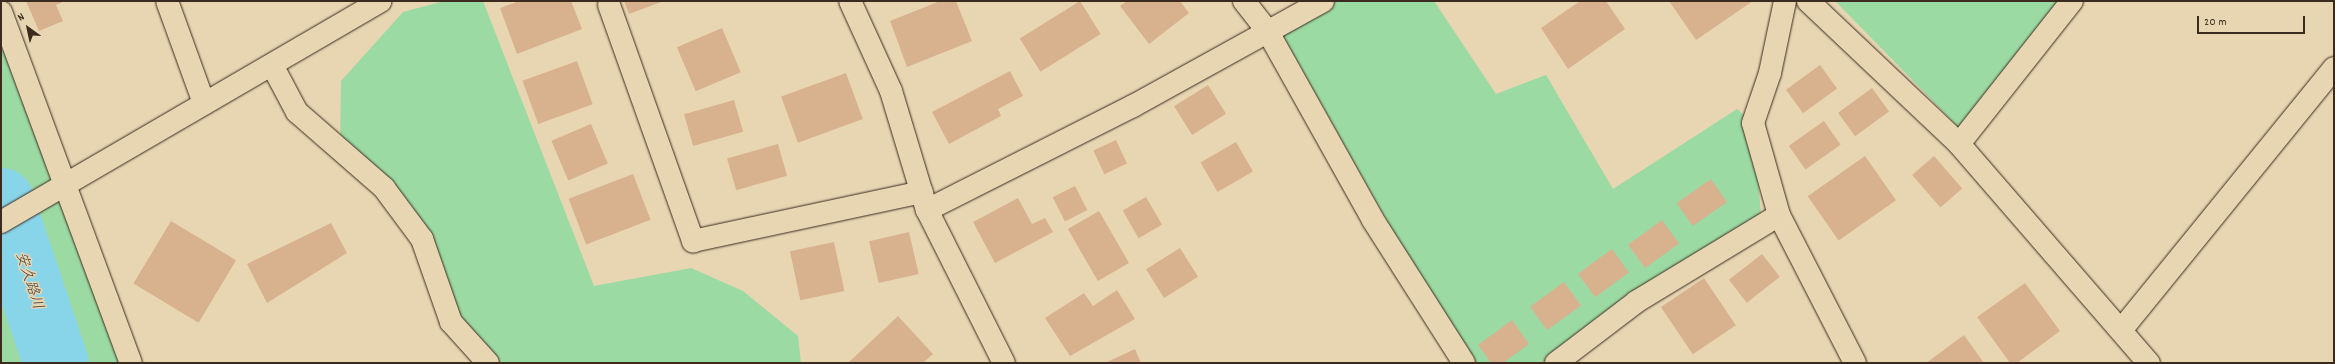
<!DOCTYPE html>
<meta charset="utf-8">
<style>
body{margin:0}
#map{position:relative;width:2335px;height:364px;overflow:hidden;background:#e8d6b3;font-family:Dekko,"Klee One",sans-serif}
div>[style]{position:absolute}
.green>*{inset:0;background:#9cdaa3}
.river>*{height:65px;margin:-32.5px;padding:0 32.5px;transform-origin:32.5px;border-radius:32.5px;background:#88d4e9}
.building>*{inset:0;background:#d8b28f;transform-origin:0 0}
.roads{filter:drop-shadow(0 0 1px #3b2a1e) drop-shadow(0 0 1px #3b2a1e)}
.minor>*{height:22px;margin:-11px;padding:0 11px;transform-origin:11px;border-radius:11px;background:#e8d6b3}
.tertiary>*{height:22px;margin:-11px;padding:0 11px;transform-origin:11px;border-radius:11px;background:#e8d6b3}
span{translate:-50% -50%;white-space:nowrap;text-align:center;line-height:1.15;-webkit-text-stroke:3px #e8d6b3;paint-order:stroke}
.water-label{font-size:15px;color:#47443c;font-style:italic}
.frame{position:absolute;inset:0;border:2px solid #3b2a1e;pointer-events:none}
.north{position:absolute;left:8px;top:8px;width:40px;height:40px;-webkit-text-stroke:3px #e8d6b3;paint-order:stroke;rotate:327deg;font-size:11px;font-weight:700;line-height:16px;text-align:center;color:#3b2a1e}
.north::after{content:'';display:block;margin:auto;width:14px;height:18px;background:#3b2a1e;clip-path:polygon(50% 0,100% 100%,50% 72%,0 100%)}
.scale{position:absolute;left:2197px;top:16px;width:108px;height:18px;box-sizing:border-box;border:2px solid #3b2a1e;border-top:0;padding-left:5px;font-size:12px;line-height:14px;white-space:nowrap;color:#3b2a1e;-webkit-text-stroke:3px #e8d6b3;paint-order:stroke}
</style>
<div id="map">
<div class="green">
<i style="clip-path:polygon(444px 1px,483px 1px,594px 286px,691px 268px,743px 291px,798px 336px,801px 363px,496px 363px,451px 322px,422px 239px,340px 149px,341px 81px,403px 12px)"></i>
<i style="clip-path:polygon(1336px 1px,1434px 1px,1496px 94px,1546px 75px,1613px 189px,1737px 109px,1753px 123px,1762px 225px,1542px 363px,1467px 363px,1278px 27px)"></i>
<i style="clip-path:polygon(1835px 1px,2072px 1px,1966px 135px)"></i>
<i style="clip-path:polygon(1px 29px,128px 363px,1px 363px)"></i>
</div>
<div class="river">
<i style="left:1px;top:200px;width:172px;rotate:71.4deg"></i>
</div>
<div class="building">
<i style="clip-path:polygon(26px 1px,65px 1px,56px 5px,63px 21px,39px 31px)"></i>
<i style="clip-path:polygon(519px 1px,571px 1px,582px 29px,517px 54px,500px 8px)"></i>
<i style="clip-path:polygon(624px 1px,664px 1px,629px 14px)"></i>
<i style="clip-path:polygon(940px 1px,956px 1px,972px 41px,907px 67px,890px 21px)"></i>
<i style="left:1080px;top:1px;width:39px;height:71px;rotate:58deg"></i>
<i style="clip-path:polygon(1127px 1px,1180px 1px,1189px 13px,1149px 44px,1120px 6px)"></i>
<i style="clip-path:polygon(1580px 1px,1606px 1px,1625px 29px,1568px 69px,1541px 28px)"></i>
<i style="clip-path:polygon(1669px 1px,1753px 1px,1696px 40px)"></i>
<i style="left:722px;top:28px;width:48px;height:49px;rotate:67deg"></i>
<i style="left:577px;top:61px;width:46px;height:58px;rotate:70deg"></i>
<i style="left:1820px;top:65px;width:29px;height:42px;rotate:54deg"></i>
<i style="clip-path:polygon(1010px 71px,1023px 96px,998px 109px,1001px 116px,949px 144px,932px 112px)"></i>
<i style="left:846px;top:73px;width:49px;height:69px;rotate:70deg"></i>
<i style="left:1208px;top:85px;width:34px;height:40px;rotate:58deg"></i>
<i style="left:1872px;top:88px;width:29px;height:42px;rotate:54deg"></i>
<i style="left:734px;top:100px;width:33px;height:52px;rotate:74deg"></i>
<i style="left:1824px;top:121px;width:29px;height:43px;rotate:55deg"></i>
<i style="left:591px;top:124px;width:43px;height:43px;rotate:67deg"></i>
<i style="left:1116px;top:140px;width:26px;height:25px;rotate:65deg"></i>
<i style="left:1236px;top:142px;width:34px;height:41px;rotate:60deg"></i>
<i style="left:778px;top:144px;width:33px;height:53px;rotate:74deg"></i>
<i style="left:1865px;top:156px;width:54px;height:70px;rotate:55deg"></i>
<i style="left:1934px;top:156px;width:43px;height:29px;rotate:49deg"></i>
<i style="left:633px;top:174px;width:49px;height:69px;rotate:69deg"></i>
<i style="left:1711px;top:179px;width:28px;height:42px;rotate:55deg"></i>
<i style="left:1075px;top:186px;width:27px;height:25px;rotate:63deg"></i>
<i style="left:1146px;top:197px;width:32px;height:27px;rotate:60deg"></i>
<i style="clip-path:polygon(1018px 198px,1032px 224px,1045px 218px,1053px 232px,995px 263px,973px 222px)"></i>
<i style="left:1099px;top:211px;width:60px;height:36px;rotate:60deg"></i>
<i style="left:1662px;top:220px;width:29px;height:42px;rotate:54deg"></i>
<i style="left:171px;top:221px;width:76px;height:73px;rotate:31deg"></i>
<i style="clip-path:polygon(331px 223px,347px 253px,267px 303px,247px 264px)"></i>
<i style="left:909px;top:232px;width:43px;height:41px;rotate:77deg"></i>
<i style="left:834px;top:242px;width:50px;height:45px;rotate:78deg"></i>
<i style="left:1180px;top:248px;width:34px;height:40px;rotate:58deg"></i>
<i style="left:1612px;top:249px;width:29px;height:42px;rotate:54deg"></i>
<i style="left:1762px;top:254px;width:29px;height:42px;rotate:52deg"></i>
<i style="left:1704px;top:278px;width:57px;height:52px;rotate:56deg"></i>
<i style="left:1564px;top:282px;width:29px;height:42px;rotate:54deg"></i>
<i style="clip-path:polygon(2025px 283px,2060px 331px,2017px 363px,2010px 363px,1977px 317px)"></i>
<i style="clip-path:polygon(1117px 290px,1135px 319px,1070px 356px,1045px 318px,1084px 293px,1093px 306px)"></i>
<i style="clip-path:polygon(898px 316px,933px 354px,923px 363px,848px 363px)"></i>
<i style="clip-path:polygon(1512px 320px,1529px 344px,1503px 363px,1491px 363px,1478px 345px)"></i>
<i style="clip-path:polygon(1964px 335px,1984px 363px,1926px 363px)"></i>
<i style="clip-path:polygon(1135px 349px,1141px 363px,1105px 363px)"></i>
</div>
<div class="roads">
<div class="minor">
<i style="left:167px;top:1px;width:109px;rotate:70.1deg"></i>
<i style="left:850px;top:1px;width:99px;rotate:65.5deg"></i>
<i style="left:891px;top:91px;width:124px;rotate:73.2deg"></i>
<i style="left:927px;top:210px;width:171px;rotate:63.3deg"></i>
<i style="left:1244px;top:1px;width:39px;rotate:52deg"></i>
<i style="left:1268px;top:32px;width:215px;rotate:60.8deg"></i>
<i style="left:1373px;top:220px;width:169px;rotate:57.5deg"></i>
<i style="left:1785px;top:1px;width:74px;rotate:101.8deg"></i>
<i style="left:1770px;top:73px;width:53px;rotate:108.8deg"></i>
<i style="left:1753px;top:123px;width:96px;rotate:74.2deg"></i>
<i style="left:1779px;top:215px;width:166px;rotate:62.8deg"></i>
<i style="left:1808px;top:1px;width:208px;rotate:43.4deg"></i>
<i style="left:1959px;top:144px;width:290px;rotate:49.1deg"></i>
<i style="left:609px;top:5px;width:251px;rotate:70.4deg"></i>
<i style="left:693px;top:241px;width:234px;rotate:-12.1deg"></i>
<i style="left:1px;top:12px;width:374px;rotate:69.7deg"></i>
<i style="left:272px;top:65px;width:53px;rotate:62deg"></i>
<i style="left:297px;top:112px;width:116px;rotate:41.1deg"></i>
<i style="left:384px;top:188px;width:64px;rotate:53.3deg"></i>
<i style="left:422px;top:239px;width:88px;rotate:70.7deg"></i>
<i style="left:451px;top:322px;width:55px;rotate:47.9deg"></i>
<i style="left:1959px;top:144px;width:182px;rotate:-51.7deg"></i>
<i style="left:927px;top:210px;width:231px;rotate:-26.8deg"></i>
<i style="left:1133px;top:106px;width:217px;rotate:-28.9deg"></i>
<i style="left:2122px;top:329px;width:336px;rotate:-50.9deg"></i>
<i style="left:1556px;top:363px;width:101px;rotate:-37.3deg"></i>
<i style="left:1636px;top:302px;width:167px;rotate:-31.3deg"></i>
</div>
<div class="tertiary">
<i style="left:1px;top:222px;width:439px;rotate:-30.2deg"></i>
</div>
</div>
<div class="water-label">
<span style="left:28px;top:281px;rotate:72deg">安久路川</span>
</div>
<div class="frame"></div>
<div class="north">N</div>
<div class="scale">20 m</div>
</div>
